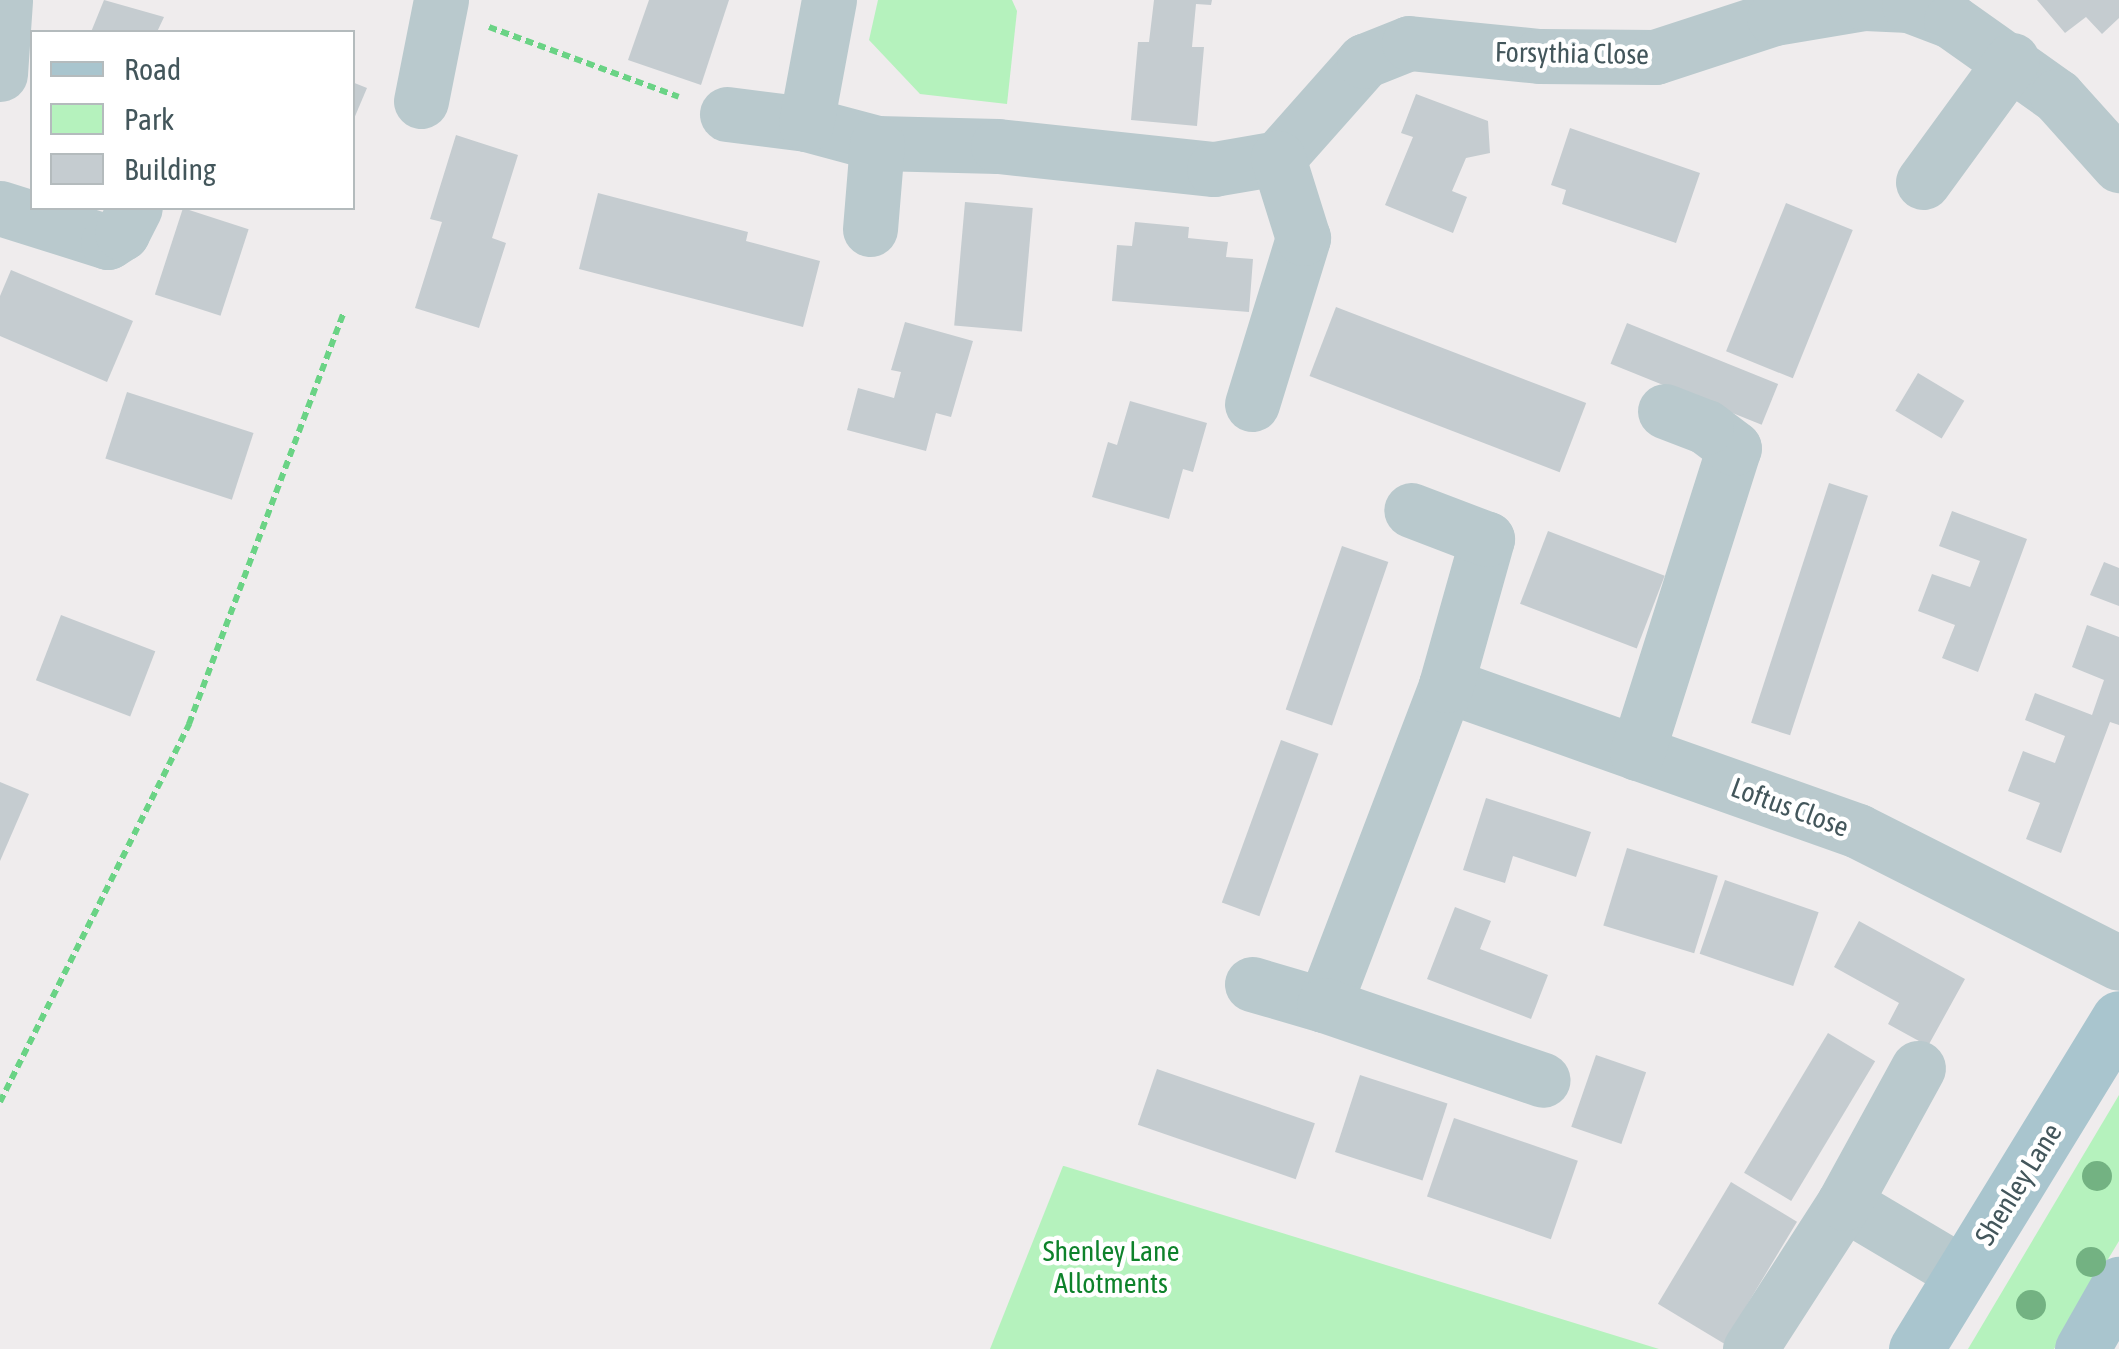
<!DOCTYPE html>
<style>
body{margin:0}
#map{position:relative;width:2119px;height:1349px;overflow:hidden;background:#efeced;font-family:"Asap Condensed",sans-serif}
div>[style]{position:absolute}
.green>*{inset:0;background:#b5f2bd}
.building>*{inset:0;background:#c5ccd0;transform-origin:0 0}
.path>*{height:6px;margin-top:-3px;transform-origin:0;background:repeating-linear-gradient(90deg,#6ad385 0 8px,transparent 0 13px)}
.minor>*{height:55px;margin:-27.5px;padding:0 27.5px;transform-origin:27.5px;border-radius:27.5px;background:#b9c9cd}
.major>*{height:55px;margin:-27.5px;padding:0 27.5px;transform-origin:27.5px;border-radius:27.5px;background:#a9c5ce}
.trees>*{width:30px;height:30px;margin:-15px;border-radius:50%;background:#73b282}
span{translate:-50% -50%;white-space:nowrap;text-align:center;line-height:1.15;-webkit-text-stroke:9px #fff;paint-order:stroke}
.street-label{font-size:28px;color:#43565b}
.park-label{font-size:28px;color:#0e822b}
.legend{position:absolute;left:30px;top:30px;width:325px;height:180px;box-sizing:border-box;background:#fff;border:2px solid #b4bbbd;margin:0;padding:12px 18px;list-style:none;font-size:30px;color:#43565b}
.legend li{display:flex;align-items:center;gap:20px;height:50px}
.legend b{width:50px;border:2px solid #b4bbbd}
</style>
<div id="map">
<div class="green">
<i style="clip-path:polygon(878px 0,1012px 0,1017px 11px,1007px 104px,920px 94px,869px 40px)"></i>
<i style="clip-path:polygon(2119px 1095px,2119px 1241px,2054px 1349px,1968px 1349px)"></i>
<i style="clip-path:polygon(1063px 1166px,1064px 1166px,1659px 1349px,990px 1349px)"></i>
</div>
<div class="building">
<i style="clip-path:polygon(104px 0,164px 17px,157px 32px,91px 32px)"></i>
<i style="clip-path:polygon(649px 0,729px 0,701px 85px,628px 60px)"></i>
<i style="clip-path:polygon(1154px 0,1212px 0,1211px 5px,1196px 4px,1192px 47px,1204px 47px,1197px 126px,1131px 120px,1138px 42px,1149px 42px)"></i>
<i style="clip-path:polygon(2037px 0,2119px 0,2119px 18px,2102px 34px,2086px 17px,2065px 33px)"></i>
<i style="clip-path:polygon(352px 82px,367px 88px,353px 121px,352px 121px)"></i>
<i style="clip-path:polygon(1416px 94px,1488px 121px,1490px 153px,1466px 158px,1452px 191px,1467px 197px,1453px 233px,1385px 205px,1413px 137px,1401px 133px)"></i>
<i style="clip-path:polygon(1570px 128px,1700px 173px,1676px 243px,1562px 204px,1566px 190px,1551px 185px)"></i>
<i style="clip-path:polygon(456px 135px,518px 155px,492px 238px,506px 243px,479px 328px,415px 308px,442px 222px,430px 219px)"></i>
<i style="clip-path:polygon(598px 193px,748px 232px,746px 241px,820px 261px,803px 327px,579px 269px)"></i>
<i style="left:965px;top:202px;width:68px;height:124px;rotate:5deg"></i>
<i style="left:1786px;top:203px;width:72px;height:160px;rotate:22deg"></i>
<i style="left:183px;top:208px;width:69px;height:91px;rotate:18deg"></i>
<i style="clip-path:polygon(1135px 222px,1189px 227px,1188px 238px,1228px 242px,1226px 257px,1253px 259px,1249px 312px,1112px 301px,1117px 245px,1132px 246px)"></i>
<i style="clip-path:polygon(11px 270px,133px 321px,107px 382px,0 336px,0 296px)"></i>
<i style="left:1336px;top:307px;width:268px;height:74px;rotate:21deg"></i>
<i style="clip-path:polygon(905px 322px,973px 341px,951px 417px,936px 413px,926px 451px,847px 430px,858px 388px,894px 398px,901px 372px,891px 370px)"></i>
<i style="left:1627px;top:323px;width:163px;height:44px;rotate:22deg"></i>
<i style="left:1918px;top:373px;width:54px;height:44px;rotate:31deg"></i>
<i style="left:127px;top:392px;width:133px;height:70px;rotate:18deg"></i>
<i style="clip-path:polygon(1130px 401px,1207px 423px,1193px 472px,1183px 469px,1169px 519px,1092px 497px,1108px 442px,1117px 445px)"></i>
<i style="left:1829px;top:483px;width:41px;height:252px;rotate:18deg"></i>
<i style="clip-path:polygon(1952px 511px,2027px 539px,1978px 672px,1942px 658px,1955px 625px,1918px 611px,1932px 574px,1970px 587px,1980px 561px,1939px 546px)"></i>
<i style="left:1548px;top:531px;width:125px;height:78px;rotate:21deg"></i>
<i style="left:1342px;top:546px;width:49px;height:173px;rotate:19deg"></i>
<i style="clip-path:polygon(2104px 562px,2119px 568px,2119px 606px,2090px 595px)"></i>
<i style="left:61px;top:615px;width:101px;height:70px;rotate:21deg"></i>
<i style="clip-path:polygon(2087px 625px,2119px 637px,2119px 725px,2110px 722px,2061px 853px,2026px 839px,2040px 803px,2008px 791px,2023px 751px,2055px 763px,2065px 736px,2025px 720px,2035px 693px,2092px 715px,2104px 680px,2072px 667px)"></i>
<i style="left:1281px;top:740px;width:40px;height:173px;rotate:20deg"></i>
<i style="clip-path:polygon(0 782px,29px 794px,0 861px)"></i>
<i style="clip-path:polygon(1486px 798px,1591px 832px,1576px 877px,1513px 856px,1505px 883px,1463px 870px)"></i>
<i style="left:1627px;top:848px;width:95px;height:81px;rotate:17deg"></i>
<i style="left:1725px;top:880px;width:99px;height:78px;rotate:19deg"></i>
<i style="clip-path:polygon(1455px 907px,1491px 921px,1480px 949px,1548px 975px,1531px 1019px,1427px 979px)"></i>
<i style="clip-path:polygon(1859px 921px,1965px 979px,1928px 1046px,1888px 1024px,1899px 1003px,1834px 967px)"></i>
<i style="left:1828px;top:1033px;width:55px;height:163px;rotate:31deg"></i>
<i style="left:1596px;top:1055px;width:53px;height:76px;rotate:19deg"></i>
<i style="left:1157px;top:1069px;width:167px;height:59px;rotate:19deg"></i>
<i style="left:1360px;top:1075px;width:92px;height:81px;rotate:18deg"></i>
<i style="left:1454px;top:1118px;width:131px;height:83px;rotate:19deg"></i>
<i style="left:1731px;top:1182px;width:77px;height:142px;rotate:31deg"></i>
</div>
<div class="path">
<i style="left:489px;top:27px;width:202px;rotate:20.2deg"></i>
<i style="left:0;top:1102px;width:423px;rotate:-63.4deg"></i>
<i style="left:189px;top:724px;width:438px;rotate:-69.4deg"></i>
</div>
<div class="minor">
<i style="left:0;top:74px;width:74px;rotate:-86.1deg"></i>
<i style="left:421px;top:101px;width:103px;rotate:-78.8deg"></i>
<i style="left:727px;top:114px;width:80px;rotate:7.2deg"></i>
<i style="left:806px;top:124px;width:73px;rotate:15deg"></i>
<i style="left:877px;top:143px;width:121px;rotate:1.4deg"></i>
<i style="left:998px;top:146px;width:217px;rotate:6.1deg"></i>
<i style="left:1214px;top:169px;width:65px;rotate:-9.8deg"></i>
<i style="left:1278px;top:158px;width:130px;rotate:-48.4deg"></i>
<i style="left:1364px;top:61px;width:48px;rotate:-21.8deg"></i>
<i style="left:1409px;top:43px;width:131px;rotate:5.7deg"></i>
<i style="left:1539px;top:56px;width:116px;rotate:0.5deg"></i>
<i style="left:1655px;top:57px;width:125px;rotate:-18.1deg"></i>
<i style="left:1774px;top:18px;width:92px;rotate:-9.4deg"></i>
<i style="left:1865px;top:3px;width:44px;rotate:2.6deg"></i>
<i style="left:1909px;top:5px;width:45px;rotate:20.9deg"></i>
<i style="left:1951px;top:21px;width:130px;rotate:35.3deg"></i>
<i style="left:2057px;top:96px;width:93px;rotate:48.1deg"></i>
<i style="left:806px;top:124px;width:126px;rotate:-79.5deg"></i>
<i style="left:1923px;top:182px;width:151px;rotate:-53.9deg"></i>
<i style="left:0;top:208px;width:113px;rotate:17.5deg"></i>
<i style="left:108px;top:242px;width:17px;rotate:-33deg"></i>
<i style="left:122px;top:233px;width:28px;rotate:-63deg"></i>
<i style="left:870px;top:229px;width:86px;rotate:-85.3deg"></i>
<i style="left:1252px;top:404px;width:174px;rotate:-72.9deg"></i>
<i style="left:1303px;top:238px;width:84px;rotate:-107.4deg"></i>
<i style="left:1446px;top:685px;width:437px;rotate:19.5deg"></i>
<i style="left:1858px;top:831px;width:292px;rotate:26.8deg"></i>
<i style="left:1637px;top:753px;width:320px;rotate:-72.4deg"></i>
<i style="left:1734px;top:448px;width:35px;rotate:-143deg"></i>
<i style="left:1706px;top:427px;width:44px;rotate:-158.7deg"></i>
<i style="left:1252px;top:984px;width:75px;rotate:16.3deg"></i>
<i style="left:1324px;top:1005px;width:342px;rotate:-69.1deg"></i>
<i style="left:1446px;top:685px;width:152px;rotate:-74.3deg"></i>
<i style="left:1487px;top:539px;width:81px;rotate:-159.1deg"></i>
<i style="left:1324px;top:1005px;width:231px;rotate:18.9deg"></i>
<i style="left:1844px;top:1203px;width:137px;rotate:30.7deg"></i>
<i style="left:1750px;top:1349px;width:174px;rotate:-57.2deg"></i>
<i style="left:1844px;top:1203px;width:154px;rotate:-61.3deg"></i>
</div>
<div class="major">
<i style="left:1916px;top:1349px;width:388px;rotate:-58.5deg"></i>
<i style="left:2082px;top:1349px;width:75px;rotate:-60.4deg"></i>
</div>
<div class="trees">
<i style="left:2097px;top:1176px"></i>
<i style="left:2091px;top:1262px"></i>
<i style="left:2031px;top:1305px"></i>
</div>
<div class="street-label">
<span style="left:1572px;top:53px;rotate:1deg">Forsythia Close</span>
<span style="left:1790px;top:807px;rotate:20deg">Loftus Close</span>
<span style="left:2018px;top:1184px;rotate:-58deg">Shenley Lane</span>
</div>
<div class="park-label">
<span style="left:1111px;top:1267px">Shenley Lane<br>Allotments</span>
</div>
<ul class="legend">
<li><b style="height:12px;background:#a9c5ce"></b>Road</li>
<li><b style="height:28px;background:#b5f2bd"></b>Park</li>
<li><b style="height:28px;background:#c5ccd0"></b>Building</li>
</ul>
</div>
